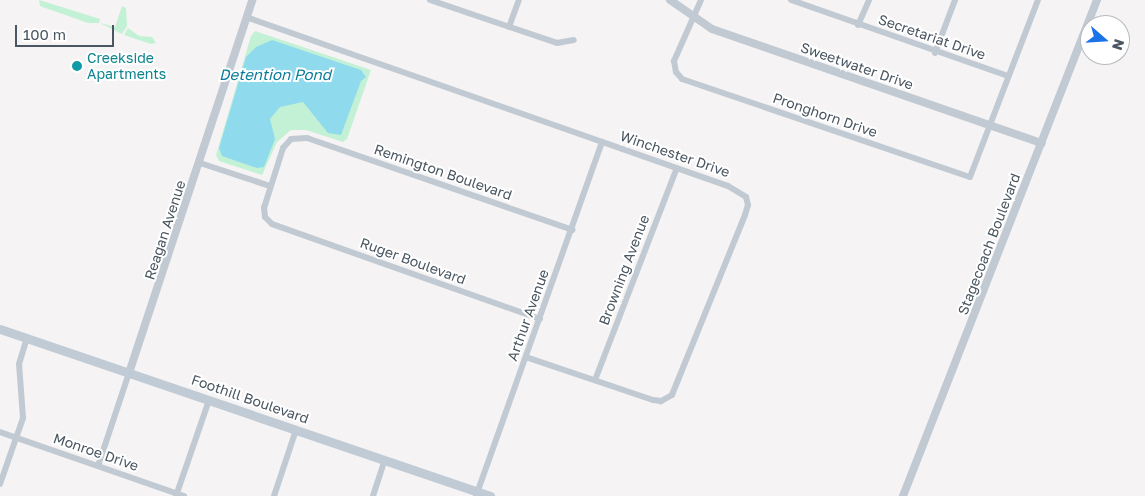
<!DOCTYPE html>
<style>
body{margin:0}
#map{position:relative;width:1145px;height:496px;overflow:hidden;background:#f5f3f3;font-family:"Golos Text",sans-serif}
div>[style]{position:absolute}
.green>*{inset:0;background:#c3f1d5}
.water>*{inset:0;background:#90daee}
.minor>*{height:6px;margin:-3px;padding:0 3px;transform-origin:3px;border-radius:3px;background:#c1cad2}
.tertiary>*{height:8px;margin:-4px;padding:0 4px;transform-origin:4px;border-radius:4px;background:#c1cad2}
.secondary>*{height:9px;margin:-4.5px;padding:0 4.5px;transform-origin:4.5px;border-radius:4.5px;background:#c1cbd6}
.dots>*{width:14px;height:14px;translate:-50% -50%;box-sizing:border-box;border:2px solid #fff;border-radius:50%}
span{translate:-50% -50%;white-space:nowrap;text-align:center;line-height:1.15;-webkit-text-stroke:4px #fff;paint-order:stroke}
.street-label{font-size:14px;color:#4a5661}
.culture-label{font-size:14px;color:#0d838f}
.left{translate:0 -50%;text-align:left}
.water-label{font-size:15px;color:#0c7c9b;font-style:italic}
.north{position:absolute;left:1080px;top:15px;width:50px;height:50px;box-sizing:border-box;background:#fff;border:1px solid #b7bbc0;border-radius:50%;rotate:109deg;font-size:14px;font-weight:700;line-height:20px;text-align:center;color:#4a5661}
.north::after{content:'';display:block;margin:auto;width:18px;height:22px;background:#1a73e8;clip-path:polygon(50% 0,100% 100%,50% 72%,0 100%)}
.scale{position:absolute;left:15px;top:25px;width:99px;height:22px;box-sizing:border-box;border:2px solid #4a5661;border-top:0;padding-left:6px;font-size:15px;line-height:18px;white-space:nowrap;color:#4a5661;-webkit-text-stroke:4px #fff;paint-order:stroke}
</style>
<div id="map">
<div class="green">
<i style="clip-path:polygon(39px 0,100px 19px,99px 23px,88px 23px,40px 6px)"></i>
<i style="clip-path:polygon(122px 6px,126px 8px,127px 26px,122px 34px,100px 23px,115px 27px)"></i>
<i style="clip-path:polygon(128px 28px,139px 36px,152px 37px,156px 43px,151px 44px,124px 35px)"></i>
<i style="clip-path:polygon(255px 31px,371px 70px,347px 139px,343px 142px,306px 130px,291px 130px,277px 142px,262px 175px,219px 161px,216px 155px,251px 36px)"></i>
</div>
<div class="water">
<i style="clip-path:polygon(272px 40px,361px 70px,366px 77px,361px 81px,341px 135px,328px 133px,303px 102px,280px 107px,270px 119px,275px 139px,264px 167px,257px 168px,222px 156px,219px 148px,246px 57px,256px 47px)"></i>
</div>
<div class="minor">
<i style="left:430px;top:0;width:134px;rotate:18.7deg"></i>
<i style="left:557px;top:43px;width:17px;rotate:-10deg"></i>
<i style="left:701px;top:0;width:67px;rotate:113.9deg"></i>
<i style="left:674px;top:61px;width:11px;rotate:80deg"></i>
<i style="left:676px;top:72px;width:9px;rotate:49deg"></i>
<i style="left:682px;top:79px;width:304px;rotate:18.8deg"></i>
<i style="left:970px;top:177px;width:190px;rotate:-69deg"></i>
<i style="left:791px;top:0;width:230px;rotate:19.3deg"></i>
<i style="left:246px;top:17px;width:511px;rotate:19.32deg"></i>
<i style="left:728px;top:186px;width:21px;rotate:31deg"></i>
<i style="left:746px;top:197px;width:8px;rotate:76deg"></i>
<i style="left:748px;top:205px;width:10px;rotate:107deg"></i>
<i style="left:745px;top:215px;width:194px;rotate:112.1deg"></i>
<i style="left:672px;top:395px;width:13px;rotate:151deg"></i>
<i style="left:661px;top:401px;width:8px;rotate:-173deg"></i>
<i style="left:653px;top:400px;width:134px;rotate:-161.3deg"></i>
<i style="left:858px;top:25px;width:27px;rotate:-66deg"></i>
<i style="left:509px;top:27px;width:29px;rotate:-70deg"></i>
<i style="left:935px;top:53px;width:57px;rotate:-69.3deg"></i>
<i style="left:200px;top:163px;width:74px;rotate:18.2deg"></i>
<i style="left:540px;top:319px;width:284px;rotate:-160.5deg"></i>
<i style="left:272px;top:224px;width:10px;rotate:-135deg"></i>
<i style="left:265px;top:217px;width:9px;rotate:-96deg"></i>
<i style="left:264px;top:208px;width:63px;rotate:-72.4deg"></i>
<i style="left:283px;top:148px;width:12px;rotate:-48deg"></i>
<i style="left:291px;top:139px;width:16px;rotate:-4deg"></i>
<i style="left:307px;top:138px;width:281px;rotate:19.1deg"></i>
<i style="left:595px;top:380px;width:227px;rotate:-68.9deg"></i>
<i style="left:0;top:432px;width:195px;rotate:19.2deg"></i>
<i style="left:98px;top:466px;width:98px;rotate:-71.6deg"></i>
<i style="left:0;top:484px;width:70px;rotate:-70.8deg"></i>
<i style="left:23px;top:418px;width:54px;rotate:-94.2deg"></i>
<i style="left:19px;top:364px;width:27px;rotate:-73deg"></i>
<i style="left:176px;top:496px;width:102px;rotate:-71deg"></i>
<i style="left:274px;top:496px;width:70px;rotate:-71.6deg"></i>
<i style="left:373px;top:496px;width:38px;rotate:-72deg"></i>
<i style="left:476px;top:496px;width:376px;rotate:-70.4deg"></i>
</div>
<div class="tertiary">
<i style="left:670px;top:0;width:51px;rotate:34.6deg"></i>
<i style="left:712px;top:29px;width:349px;rotate:19.1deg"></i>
<i style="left:129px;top:373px;width:393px;rotate:-71.7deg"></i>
<i style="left:903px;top:496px;width:533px;rotate:-68.64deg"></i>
</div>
<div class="secondary">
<i style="left:0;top:329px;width:518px;rotate:18.82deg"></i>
</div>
<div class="dots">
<i style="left:77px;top:66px;background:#0f9aa8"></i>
</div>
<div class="street-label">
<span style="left:932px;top:37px;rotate:19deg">Secretariat Drive</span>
<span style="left:857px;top:66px;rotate:19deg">Sweetwater Drive</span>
<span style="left:825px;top:115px;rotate:19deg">Pronghorn Drive</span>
<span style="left:675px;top:154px;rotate:19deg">Winchester Drive</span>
<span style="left:443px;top:172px;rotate:19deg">Remington Boulevard</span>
<span style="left:165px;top:230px;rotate:-72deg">Reagan Avenue</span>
<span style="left:989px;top:244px;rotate:-69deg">Stagecoach Boulevard</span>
<span style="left:413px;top:261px;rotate:20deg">Ruger Boulevard</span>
<span style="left:624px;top:270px;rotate:-69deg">Browning Avenue</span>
<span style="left:528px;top:315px;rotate:-70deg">Arthur Avenue</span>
<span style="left:250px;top:399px;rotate:19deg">Foothill Boulevard</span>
<span style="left:96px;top:452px;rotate:19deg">Monroe Drive</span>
</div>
<div class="culture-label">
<span class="left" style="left:87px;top:66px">Creekside<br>Apartments</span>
</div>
<div class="water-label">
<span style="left:275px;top:75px">Detention Pond</span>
</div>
<div class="north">N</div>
<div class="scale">100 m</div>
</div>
